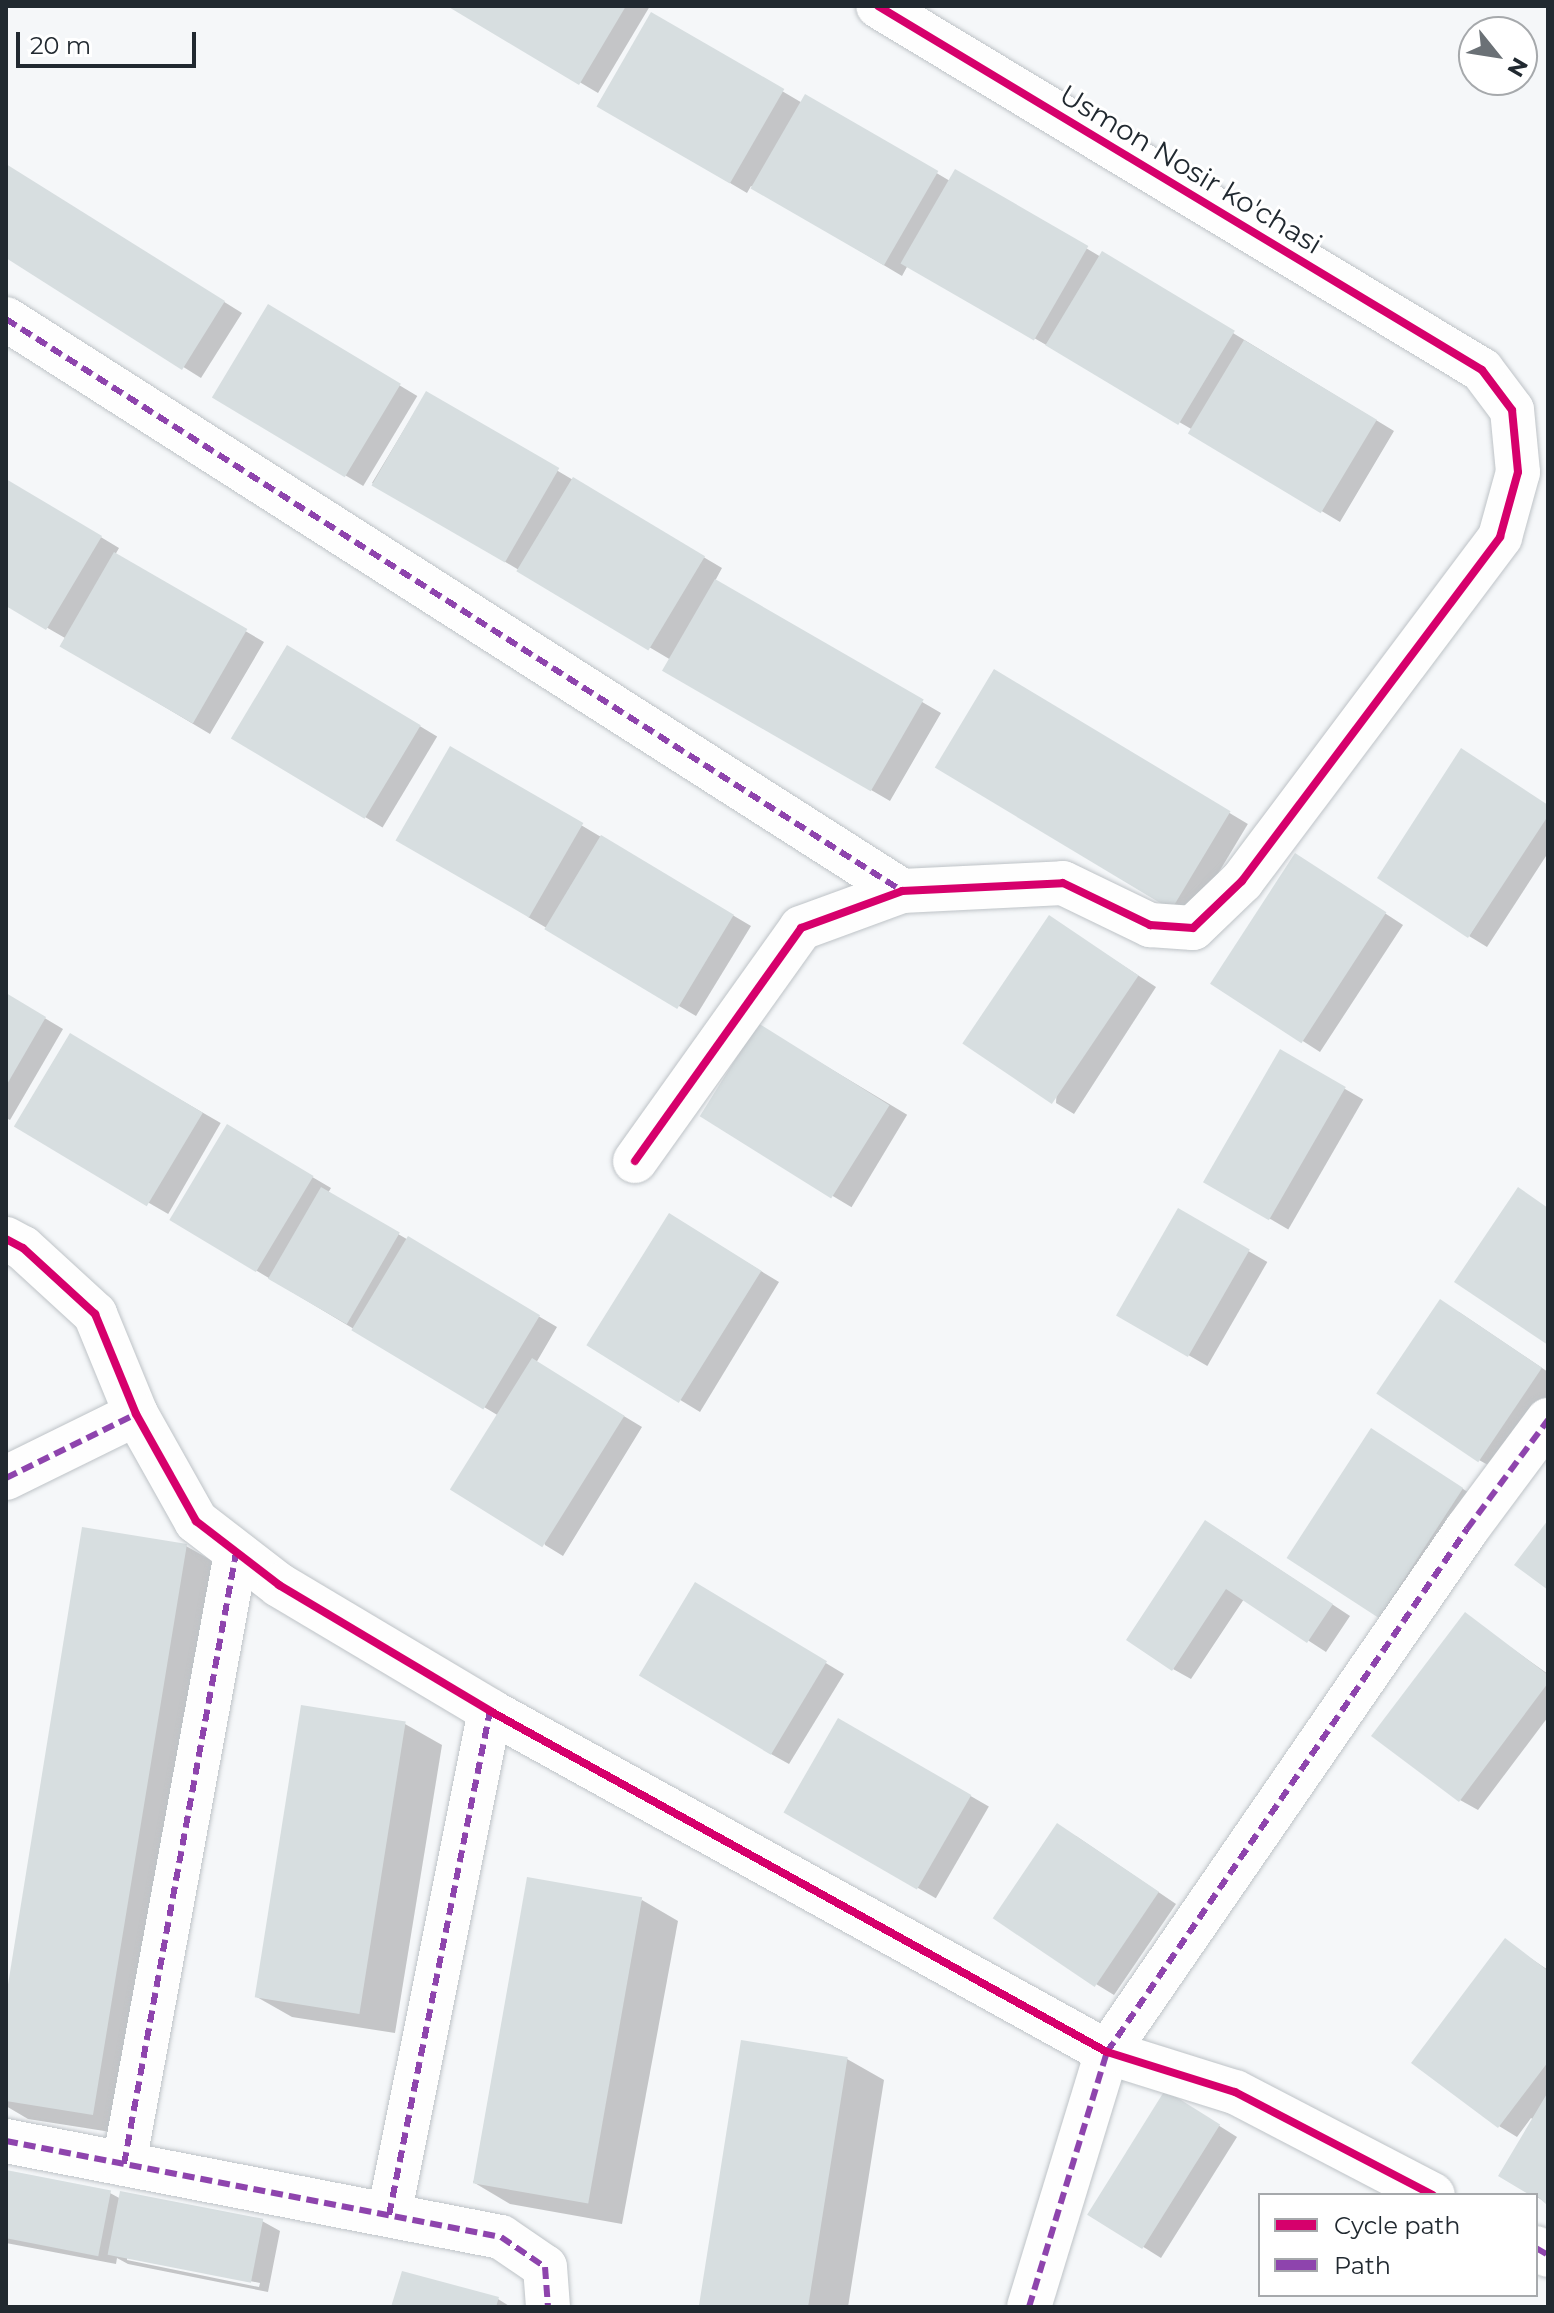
<!DOCTYPE html>
<style>
body{margin:0}
#map{position:relative;width:1554px;height:2313px;overflow:hidden;background:#f5f7f9;font-family:Montserrat,sans-serif}
div>[style]{position:absolute}
.shadow>*{inset:0;background:#0003;transform-origin:0 0}
.building>*{inset:0;background:#d7dee0;transform-origin:0 0}
.roads{filter:drop-shadow(0 0 2px #bec3c7) drop-shadow(0 0 2px #bec3c7)}
.street>*{height:44px;margin:-22px;padding:0 22px;transform-origin:22px;border-radius:22px;background:#fefefe}
.quiet>*{height:6px;margin-top:-3px;transform-origin:0;background:repeating-linear-gradient(90deg,#8e44ad 0 12px,transparent 0 18px)}
.cycleway>*{height:8px;margin:-4px;padding:0 4px;transform-origin:4px;border-radius:4px;background:#d6006c}
span{translate:-50% -50%;white-space:nowrap;text-align:center;line-height:1.15;-webkit-text-stroke:6px #fff;paint-order:stroke}
.street-label{font-size:28px;color:#212930}
.frame{position:absolute;inset:0;border:8px solid #212930;pointer-events:none}
.legend{position:absolute;left:1258px;top:2193px;width:280px;height:104px;box-sizing:border-box;background:#fff;border:2px solid #a6a9ac;margin:0;padding:10px 14px;list-style:none;font-size:24px;color:#212930}
.legend li{display:flex;align-items:center;gap:16px;height:40px}
.legend b{width:40px;border:2px solid #a6a9ac}
.north{position:absolute;left:1458px;top:16px;width:80px;height:80px;box-sizing:border-box;background:#fff;border:2px solid #a6a9ac;border-radius:50%;rotate:120deg;font-size:22px;font-weight:700;line-height:32px;text-align:center;color:#212930}
.north::after{content:'';display:block;margin:auto;width:28px;height:36px;background:#6b7176;clip-path:polygon(50% 0,100% 100%,50% 72%,0 100%)}
.scale{position:absolute;left:16px;top:32px;width:180px;height:36px;box-sizing:border-box;border:4px solid #212930;border-top:0;padding-left:10px;font-size:24px;line-height:28px;white-space:nowrap;color:#212930;-webkit-text-stroke:6px #fff;paint-order:stroke}
</style>
<div id="map">
<div class="shadow">
<i style="clip-path:polygon(451px 6px,650px 6px,598px 93px)"></i>
<i style="clip-path:polygon(652px 14px,804px 104px,806px 96px,950px 181px,956px 171px,1101px 257px,1103px 254px,1394px 431px,1340px 522px,1191px 433px,1193px 430px,908px 265px,902px 276px,751px 186px,747px 193px,598px 105px)"></i>
<i style="clip-path:polygon(6px 166px,242px 313px,201px 378px,6px 256px)"></i>
<i style="left:269px;top:307px;width:173px;height:105px;rotate:31deg"></i>
<i style="clip-path:polygon(426px 393px,722px 568px,715px 581px,941px 713px,890px 801px,665px 670px,671px 660px,372px 483px)"></i>
<i style="clip-path:polygon(6px 480px,119px 548px,115px 555px,264px 642px,210px 734px,61px 645px,65px 638px,6px 604px)"></i>
<i style="left:288px;top:647px;width:174px;height:106px;rotate:31deg"></i>
<i style="left:995px;top:672px;width:295px;height:111px;rotate:31deg"></i>
<i style="clip-path:polygon(451px 748px,751px 926px,696px 1016px,528px 917px)"></i>
<i style="clip-path:polygon(1548px 806px,1548px 853px,1487px 947px,1469px 936px)"></i>
<i style="clip-path:polygon(1314px 867px,1403px 925px,1320px 1052px,1212px 983px)"></i>
<i style="clip-path:polygon(1067px 929px,1156px 987px,1074px 1114px,1056px 1103px)"></i>
<i style="clip-path:polygon(6px 995px,63px 1029px,10px 1120px,6px 1118px)"></i>
<i style="left:70px;top:1036px;width:174px;height:105px;rotate:30deg"></i>
<i style="left:776px;top:1036px;width:153px;height:108px;rotate:31deg"></i>
<i style="left:1281px;top:1052px;width:95px;height:150px;rotate:30deg"></i>
<i style="clip-path:polygon(227px 1127px,331px 1188px,328px 1193px,557px 1327px,536px 1363px,642px 1427px,563px 1556px,545px 1545px,499px 1416px,172px 1220px)"></i>
<i style="left:1179px;top:1211px;width:102px;height:120px;rotate:30deg"></i>
<i style="clip-path:polygon(687px 1226px,779px 1282px,700px 1412px,590px 1345px)"></i>
<i style="clip-path:polygon(1459px 1312px,1548px 1372px,1548px 1395px,1497px 1470px,1479px 1460px)"></i>
<i style="clip-path:polygon(1389px 1441px,1480px 1500px,1396px 1626px,1378px 1616px)"></i>
<i style="clip-path:polygon(1224px 1533px,1350px 1616px,1326px 1652px,1244px 1599px,1191px 1679px,1173px 1669px)"></i>
<i style="clip-path:polygon(186px 1546px,223px 1567px,130px 2135px,28px 2119px,6px 2106px,6px 2009px)"></i>
<i style="clip-path:polygon(696px 1585px,844px 1674px,789px 1764px,771px 1754px)"></i>
<i style="clip-path:polygon(1465px 1615px,1548px 1674px,1548px 1717px,1478px 1810px,1460px 1800px)"></i>
<i style="left:839px;top:1720px;width:173px;height:106px;rotate:30deg"></i>
<i style="clip-path:polygon(405px 1724px,442px 1745px,395px 2033px,292px 2017px,255px 1996px)"></i>
<i style="clip-path:polygon(1076px 1836px,1176px 1904px,1114px 1995px,1096px 1984px)"></i>
<i style="clip-path:polygon(642px 1900px,678px 1921px,622px 2224px,510px 2204px,473px 2182px)"></i>
<i style="clip-path:polygon(1505px 1941px,1548px 1970px,1548px 2204px,1534px 2195px,1534px 2120px,1531px 2118px,1517px 2137px,1499px 2126px)"></i>
<i style="clip-path:polygon(847px 2059px,884px 2080px,848px 2307px,701px 2307px)"></i>
<i style="clip-path:polygon(1183px 2103px,1237px 2137px,1161px 2258px,1091px 2214px)"></i>
<i style="clip-path:polygon(evenodd,6px 2172px,110px 2193px,121px 2199px,262px 2221px,280px 2231px,268px 2292px,128px 2264px,117px 2258px,116px 2264px,6px 2243px,6px 2172px,127px 2256px,260px 2283px,259px 2287px,127px 2260px,127px 2256px)"></i>
<i style="clip-path:polygon(498px 2299px,511px 2307px,393px 2307px)"></i>
</div>
<div class="building">
<i style="clip-path:polygon(447px 6px,626px 6px,579px 85px)"></i>
<i style="left:651px;top:12px;width:154px;height:109px;rotate:30deg"></i>
<i style="left:805px;top:94px;width:154px;height:109px;rotate:30deg"></i>
<i style="clip-path:polygon(6px 164px,225px 301px,182px 370px,6px 258px)"></i>
<i style="left:955px;top:169px;width:154px;height:109px;rotate:30deg"></i>
<i style="left:1102px;top:251px;width:155px;height:110px;rotate:31deg"></i>
<i style="left:268px;top:304px;width:155px;height:109px;rotate:31deg"></i>
<i style="left:1244px;top:340px;width:155px;height:109px;rotate:31deg"></i>
<i style="left:426px;top:391px;width:154px;height:109px;rotate:30deg"></i>
<i style="left:573px;top:477px;width:154px;height:110px;rotate:31deg"></i>
<i style="clip-path:polygon(6px 479px,102px 536px,46px 630px,6px 606px)"></i>
<i style="left:114px;top:552px;width:154px;height:109px;rotate:30deg"></i>
<i style="left:715px;top:579px;width:241px;height:106px;rotate:30deg"></i>
<i style="left:287px;top:645px;width:156px;height:109px;rotate:31deg"></i>
<i style="left:994px;top:669px;width:276px;height:115px;rotate:31deg"></i>
<i style="left:450px;top:746px;width:154px;height:109px;rotate:30deg"></i>
<i style="clip-path:polygon(1461px 748px,1548px 805px,1548px 816px,1468px 938px,1377px 878px)"></i>
<i style="left:601px;top:835px;width:155px;height:110px;rotate:31deg"></i>
<i style="left:1295px;top:853px;width:109px;height:156px;rotate:33deg"></i>
<i style="left:1049px;top:915px;width:108px;height:155px;rotate:34deg"></i>
<i style="clip-path:polygon(6px 993px,46px 1017px,6px 1086px)"></i>
<i style="left:758px;top:1023px;width:155px;height:110px;rotate:32deg"></i>
<i style="left:70px;top:1033px;width:155px;height:109px;rotate:31deg"></i>
<i style="left:1280px;top:1049px;width:76px;height:154px;rotate:30deg"></i>
<i style="left:227px;top:1124px;width:101px;height:112px;rotate:31deg"></i>
<i style="left:321px;top:1187px;width:91px;height:106px;rotate:30deg"></i>
<i style="clip-path:polygon(1518px 1187px,1548px 1208px,1548px 1345px,1454px 1282px)"></i>
<i style="left:1178px;top:1208px;width:83px;height:124px;rotate:30deg"></i>
<i style="left:669px;top:1213px;width:109px;height:156px;rotate:32deg"></i>
<i style="left:408px;top:1236px;width:154px;height:110px;rotate:31deg"></i>
<i style="left:1440px;top:1299px;width:123px;height:114px;rotate:34deg"></i>
<i style="left:532px;top:1358px;width:109px;height:155px;rotate:32deg"></i>
<i style="left:1371px;top:1428px;width:110px;height:155px;rotate:33deg"></i>
<i style="clip-path:polygon(1205px 1520px,1333px 1604px,1307px 1643px,1226px 1589px,1172px 1671px,1126px 1640px)"></i>
<i style="clip-path:polygon(1548px 1520px,1548px 1590px,1514px 1565px)"></i>
<i style="clip-path:polygon(82px 1527px,187px 1544px,93px 2115px,6px 2101px,6px 1997px)"></i>
<i style="left:695px;top:1582px;width:154px;height:109px;rotate:31deg"></i>
<i style="clip-path:polygon(1465px 1612px,1548px 1675px,1548px 1683px,1459px 1802px,1371px 1736px)"></i>
<i style="left:301px;top:1705px;width:106px;height:296px;rotate:9deg"></i>
<i style="left:838px;top:1718px;width:154px;height:109px;rotate:30deg"></i>
<i style="left:1057px;top:1823px;width:123px;height:115px;rotate:34deg"></i>
<i style="left:527px;top:1877px;width:117px;height:311px;rotate:10deg"></i>
<i style="clip-path:polygon(1505px 1938px,1548px 1971px,1548px 2062px,1498px 2128px,1411px 2063px)"></i>
<i style="left:741px;top:2040px;width:108px;height:270px;rotate:9deg"></i>
<i style="left:1165px;top:2090px;width:65px;height:147px;rotate:32deg"></i>
<i style="clip-path:polygon(1548px 2092px,1548px 2206px,1536px 2195px,1530px 2195px,1498px 2176px)"></i>
<i style="left:6px;top:2170px;width:107px;height:67px;rotate:11deg"></i>
<i style="left:120px;top:2191px;width:146px;height:65px;rotate:11deg"></i>
<i style="clip-path:polygon(402px 2271px,499px 2297px,496px 2307px,391px 2307px)"></i>
</div>
<div class="roads">
<div class="street">
<i style="left:6px;top:319px;width:1063px;rotate:32.55deg"></i>
<i style="left:635px;top:1161px;width:286px;rotate:-54.5deg"></i>
<i style="left:801px;top:928px;width:108px;rotate:-20.1deg"></i>
<i style="left:902px;top:891px;width:161px;rotate:-2.8deg"></i>
<i style="left:1063px;top:883px;width:97px;rotate:25.8deg"></i>
<i style="left:1150px;top:925px;width:43px;rotate:4deg"></i>
<i style="left:1193px;top:928px;width:68px;rotate:-43.8deg"></i>
<i style="left:1242px;top:881px;width:430px;rotate:-53.1deg"></i>
<i style="left:1500px;top:537px;width:67px;rotate:-74.5deg"></i>
<i style="left:1518px;top:472px;width:62px;rotate:-95.5deg"></i>
<i style="left:1512px;top:410px;width:50px;rotate:-126.9deg"></i>
<i style="left:1482px;top:370px;width:705px;rotate:-148.92deg"></i>
<i style="left:6px;top:1239px;width:19px;rotate:28deg"></i>
<i style="left:23px;top:1248px;width:98px;rotate:42.5deg"></i>
<i style="left:95px;top:1314px;width:108px;rotate:67.7deg"></i>
<i style="left:136px;top:1414px;width:123px;rotate:60.7deg"></i>
<i style="left:196px;top:1521px;width:105px;rotate:37.6deg"></i>
<i style="left:279px;top:1585px;width:246px;rotate:30.8deg"></i>
<i style="left:490px;top:1711px;width:705px;rotate:28.93deg"></i>
<i style="left:1107px;top:2052px;width:134px;rotate:17.4deg"></i>
<i style="left:1235px;top:2092px;width:223px;rotate:27.5deg"></i>
<i style="left:6px;top:1478px;width:145px;rotate:-26.2deg"></i>
<i style="left:6px;top:2141px;width:504px;rotate:10.98deg"></i>
<i style="left:501px;top:2237px;width:53px;rotate:34.3deg"></i>
<i style="left:545px;top:2267px;width:40px;rotate:85.7deg"></i>
<i style="left:124px;top:2164px;width:621px;rotate:-79.61deg"></i>
<i style="left:389px;top:2215px;width:514px;rotate:-78.67deg"></i>
<i style="left:1536px;top:2248px;width:14px;rotate:30deg"></i>
<i style="left:1029px;top:2307px;width:267px;rotate:-73deg"></i>
<i style="left:1107px;top:2052px;width:635px;rotate:-55.46deg"></i>
<i style="left:1467px;top:1529px;width:136px;rotate:-53.4deg"></i>
</div>
</div>
<div class="quiet">
<i style="left:6px;top:319px;width:1063px;rotate:32.55deg"></i>
<i style="left:6px;top:1478px;width:145px;rotate:-26.2deg"></i>
<i style="left:6px;top:2141px;width:504px;rotate:10.98deg"></i>
<i style="left:501px;top:2237px;width:53px;rotate:34.3deg"></i>
<i style="left:545px;top:2267px;width:40px;rotate:85.7deg"></i>
<i style="left:124px;top:2164px;width:621px;rotate:-79.61deg"></i>
<i style="left:389px;top:2215px;width:514px;rotate:-78.67deg"></i>
<i style="left:1536px;top:2248px;width:14px;rotate:30deg"></i>
<i style="left:1029px;top:2307px;width:267px;rotate:-73deg"></i>
<i style="left:1107px;top:2052px;width:635px;rotate:-55.46deg"></i>
<i style="left:1467px;top:1529px;width:136px;rotate:-53.4deg"></i>
</div>
<div class="cycleway">
<i style="left:635px;top:1161px;width:286px;rotate:-54.5deg"></i>
<i style="left:801px;top:928px;width:108px;rotate:-20.1deg"></i>
<i style="left:902px;top:891px;width:161px;rotate:-2.8deg"></i>
<i style="left:1063px;top:883px;width:97px;rotate:25.8deg"></i>
<i style="left:1150px;top:925px;width:43px;rotate:4deg"></i>
<i style="left:1193px;top:928px;width:68px;rotate:-43.8deg"></i>
<i style="left:1242px;top:881px;width:430px;rotate:-53.1deg"></i>
<i style="left:1500px;top:537px;width:67px;rotate:-74.5deg"></i>
<i style="left:1518px;top:472px;width:62px;rotate:-95.5deg"></i>
<i style="left:1512px;top:410px;width:50px;rotate:-126.9deg"></i>
<i style="left:1482px;top:370px;width:705px;rotate:-148.92deg"></i>
<i style="left:6px;top:1239px;width:19px;rotate:28deg"></i>
<i style="left:23px;top:1248px;width:98px;rotate:42.5deg"></i>
<i style="left:95px;top:1314px;width:108px;rotate:67.7deg"></i>
<i style="left:136px;top:1414px;width:123px;rotate:60.7deg"></i>
<i style="left:196px;top:1521px;width:105px;rotate:37.6deg"></i>
<i style="left:279px;top:1585px;width:246px;rotate:30.8deg"></i>
<i style="left:490px;top:1711px;width:705px;rotate:28.93deg"></i>
<i style="left:1107px;top:2052px;width:134px;rotate:17.4deg"></i>
<i style="left:1235px;top:2092px;width:223px;rotate:27.5deg"></i>
</div>
<div class="street-label">
<span style="left:1191px;top:169px;rotate:31deg">Usmon Nosir ko'chasi</span>
</div>
<div class="frame"></div>
<ul class="legend">
<li><b style="height:10px;background:#d6006c"></b>Cycle path</li>
<li><b style="height:10px;background:#8e44ad"></b>Path</li>
</ul>
<div class="north">N</div>
<div class="scale">20 m</div>
</div>
